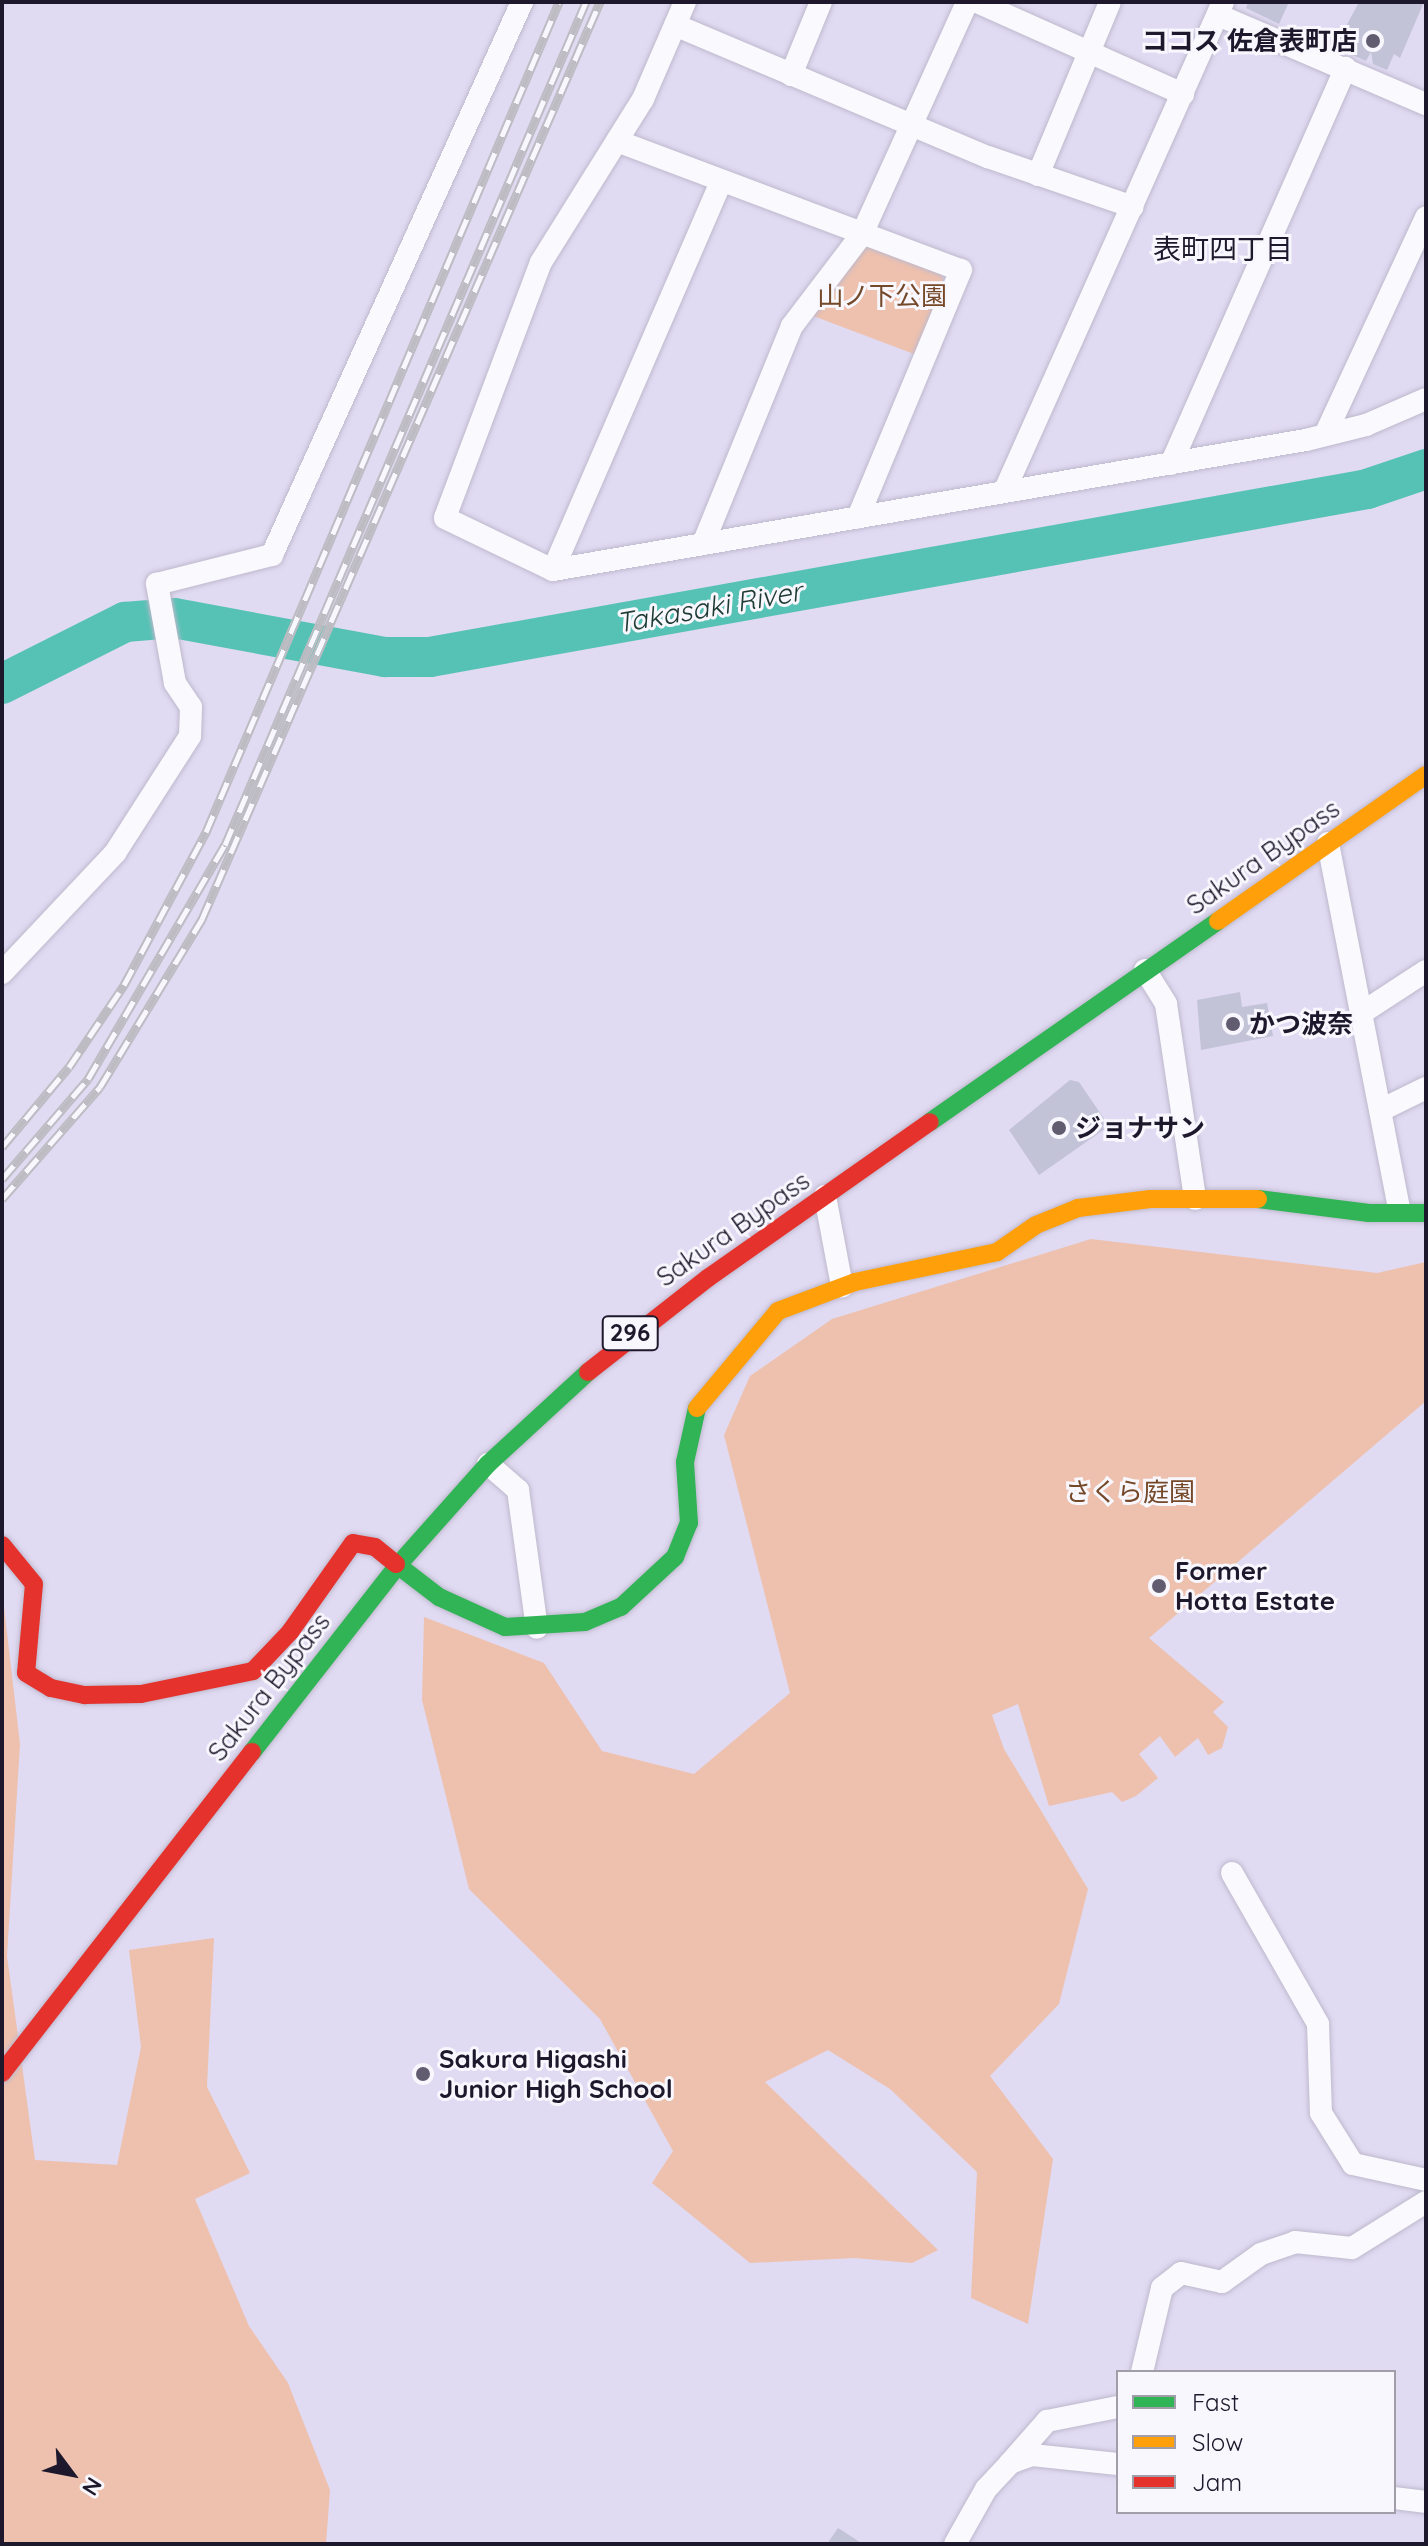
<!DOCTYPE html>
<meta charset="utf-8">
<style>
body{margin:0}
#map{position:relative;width:1428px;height:2546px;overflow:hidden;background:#e0daf2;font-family:Quicksand,"Noto Sans JP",sans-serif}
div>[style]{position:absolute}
.green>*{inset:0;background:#eec1ae}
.river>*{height:40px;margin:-20px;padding:0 20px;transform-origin:20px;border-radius:20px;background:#56c2b5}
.building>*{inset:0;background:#c3c3d8}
.roads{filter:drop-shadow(0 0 2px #beb9cd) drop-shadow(0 0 2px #beb9cd)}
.street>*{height:22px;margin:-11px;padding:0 11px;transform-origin:11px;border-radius:11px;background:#faf9fd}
.fast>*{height:18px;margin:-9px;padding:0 9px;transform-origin:9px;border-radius:9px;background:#30b455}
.slow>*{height:18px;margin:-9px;padding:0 9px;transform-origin:9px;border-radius:9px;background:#ff9f0a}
.jam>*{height:18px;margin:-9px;padding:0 9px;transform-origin:9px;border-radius:9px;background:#e5322d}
.rail>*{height:9px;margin-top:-4.5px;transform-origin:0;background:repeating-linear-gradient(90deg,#f8f7fd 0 18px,#bebcc3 0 36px);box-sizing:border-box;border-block:2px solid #bebcc3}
.dots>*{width:22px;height:22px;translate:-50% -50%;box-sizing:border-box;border:4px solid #f8f7fd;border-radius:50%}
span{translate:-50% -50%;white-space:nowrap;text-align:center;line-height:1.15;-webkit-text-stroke:6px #f8f7fd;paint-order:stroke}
.shield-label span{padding:2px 6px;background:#f8f7fd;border:2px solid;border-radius:6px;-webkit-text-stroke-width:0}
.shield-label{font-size:24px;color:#1e182c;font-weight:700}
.poi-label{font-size:26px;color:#1e182c;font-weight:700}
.right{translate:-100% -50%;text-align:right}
.left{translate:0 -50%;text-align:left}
.park-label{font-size:26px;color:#744828}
.street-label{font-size:26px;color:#1e182c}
.neighbourhood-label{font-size:28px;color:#1e182c}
.water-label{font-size:28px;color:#1d3a33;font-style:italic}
.frame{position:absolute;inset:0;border:4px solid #1e182c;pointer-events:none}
.legend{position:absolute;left:1116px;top:2370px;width:280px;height:144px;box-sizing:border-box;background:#f8f7fd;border:2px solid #a19ea9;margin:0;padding:10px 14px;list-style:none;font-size:24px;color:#1e182c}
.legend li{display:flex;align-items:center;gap:16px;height:40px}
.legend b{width:40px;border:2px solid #a19ea9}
.north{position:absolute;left:32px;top:2434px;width:80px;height:80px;-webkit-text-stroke:6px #f8f7fd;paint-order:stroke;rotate:122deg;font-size:22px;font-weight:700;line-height:32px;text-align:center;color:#1e182c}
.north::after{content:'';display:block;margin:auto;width:28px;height:36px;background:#1e182c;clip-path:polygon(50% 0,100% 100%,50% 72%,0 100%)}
</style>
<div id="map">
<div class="green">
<i style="clip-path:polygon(867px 244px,941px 272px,945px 285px,914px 354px,808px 314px)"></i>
<i style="clip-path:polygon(1091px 1239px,1377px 1273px,1426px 1262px,1426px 1401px,1149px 1638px,1224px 1702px,1213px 1712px,1228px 1727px,1222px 1748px,1208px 1755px,1198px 1738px,1175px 1757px,1160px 1736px,1139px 1754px,1158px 1778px,1136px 1796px,1122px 1802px,1112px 1792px,1049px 1806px,1018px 1704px,992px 1715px,1004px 1749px,1088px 1889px,1059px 2004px,990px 2076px,1053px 2159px,1028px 2324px,971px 2298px,977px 2172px,890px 2089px,828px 2050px,765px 2082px,938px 2250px,912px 2263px,855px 2258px,750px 2263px,652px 2183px,673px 2151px,600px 2019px,469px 1889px,422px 1700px,424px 1617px,544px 1663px,602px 1751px,694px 1774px,790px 1693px,724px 1435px,750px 1376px,832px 1319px)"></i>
<i style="clip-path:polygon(2px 1590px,20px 1744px,7px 1956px,35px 2160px,117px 2165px,141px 2047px,129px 1950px,214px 1938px,207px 2087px,250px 2173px,195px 2199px,249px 2326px,288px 2383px,330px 2490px,326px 2544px,2px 2544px)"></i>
</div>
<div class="river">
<i style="left:2px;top:684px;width:138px;rotate:-26.8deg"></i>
<i style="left:125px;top:622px;width:49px;rotate:-4.7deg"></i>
<i style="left:174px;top:618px;width:215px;rotate:10.5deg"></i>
<i style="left:385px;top:657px;width:45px"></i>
<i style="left:430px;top:657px;width:952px;rotate:-10.16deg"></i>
<i style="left:1367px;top:489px;width:62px;rotate:-18.7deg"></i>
</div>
<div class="building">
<i style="clip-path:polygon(1248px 2px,1289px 2px,1279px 24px,1246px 8px)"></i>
<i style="clip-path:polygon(1359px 2px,1424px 2px,1400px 58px,1394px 54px,1387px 70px,1373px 64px,1371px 52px,1366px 61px,1335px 47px)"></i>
<i style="clip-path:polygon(1240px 992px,1242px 1007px,1267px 1003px,1273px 1036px,1201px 1050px,1197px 1000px)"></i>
<i style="clip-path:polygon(1070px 1080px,1079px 1082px,1109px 1126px,1039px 1175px,1009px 1130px)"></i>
<i style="clip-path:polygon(838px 2528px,863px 2544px,827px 2544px)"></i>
</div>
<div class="roads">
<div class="street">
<i style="left:685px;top:2px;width:106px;rotate:113.4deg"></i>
<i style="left:643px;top:99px;width:192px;rotate:122deg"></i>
<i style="left:541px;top:262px;width:273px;rotate:110.6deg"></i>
<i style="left:445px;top:518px;width:120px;rotate:25.7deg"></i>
<i style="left:553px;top:570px;width:764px;rotate:-9.8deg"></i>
<i style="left:1306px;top:440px;width:62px;rotate:-14deg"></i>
<i style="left:1366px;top:425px;width:65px;rotate:-23.4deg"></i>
<i style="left:977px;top:2px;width:226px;rotate:24.1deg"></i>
<i style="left:1218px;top:15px;width:226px;rotate:23.2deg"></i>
<i style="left:675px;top:25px;width:340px;rotate:22.9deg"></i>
<i style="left:988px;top:157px;width:153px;rotate:19deg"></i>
<i style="left:791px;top:75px;width:79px;rotate:-67.7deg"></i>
<i style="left:617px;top:141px;width:367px;rotate:20.6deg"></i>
<i style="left:961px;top:270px;width:268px;rotate:112.6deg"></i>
<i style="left:1038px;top:175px;width:187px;rotate:-67.4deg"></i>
<i style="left:1325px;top:435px;width:240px;rotate:-65.1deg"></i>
<i style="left:1171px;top:464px;width:433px;rotate:-66.2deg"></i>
<i style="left:1004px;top:492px;width:537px;rotate:-65.92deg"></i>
<i style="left:703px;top:544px;width:235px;rotate:-67.8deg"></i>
<i style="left:792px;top:326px;width:116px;rotate:-52.7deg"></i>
<i style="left:862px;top:234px;width:255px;rotate:-65.6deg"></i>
<i style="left:553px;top:570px;width:423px;rotate:-66.6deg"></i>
<i style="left:1328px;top:843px;width:373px;rotate:79deg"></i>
<i style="left:1145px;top:970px;width:40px;rotate:58deg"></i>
<i style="left:1166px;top:1004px;width:197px;rotate:81.5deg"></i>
<i style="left:2px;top:973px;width:165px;rotate:-46.7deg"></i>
<i style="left:115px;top:853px;width:139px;rotate:-57.3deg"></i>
<i style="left:190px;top:736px;width:29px;rotate:-88deg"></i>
<i style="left:191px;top:707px;width:29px;rotate:-124deg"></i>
<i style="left:175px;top:683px;width:101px;rotate:-100.3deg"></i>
<i style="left:157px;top:584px;width:119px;rotate:-14.2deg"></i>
<i style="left:272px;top:555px;width:607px;rotate:-65.67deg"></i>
<i style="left:1363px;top:1012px;width:75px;rotate:-33.1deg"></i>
<i style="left:1381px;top:1110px;width:50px;rotate:-26.1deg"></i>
<i style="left:825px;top:1196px;width:92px;rotate:79.3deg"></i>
<i style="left:488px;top:1464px;width:40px;rotate:41deg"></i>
<i style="left:518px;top:1490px;width:139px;rotate:82.2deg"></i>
<i style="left:1232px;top:1873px;width:174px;rotate:60.3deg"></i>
<i style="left:1318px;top:2024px;width:89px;rotate:88.1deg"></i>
<i style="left:1321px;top:2113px;width:60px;rotate:57.9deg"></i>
<i style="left:1353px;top:2164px;width:75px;rotate:12.4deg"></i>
<i style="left:1142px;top:2372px;width:86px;rotate:-76.6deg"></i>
<i style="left:1162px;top:2288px;width:24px;rotate:-38deg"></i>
<i style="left:1181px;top:2273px;width:42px;rotate:12.4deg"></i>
<i style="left:1222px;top:2282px;width:48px;rotate:-35.7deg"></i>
<i style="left:1261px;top:2254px;width:36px;rotate:-19deg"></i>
<i style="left:1295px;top:2242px;width:57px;rotate:6deg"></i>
<i style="left:1352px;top:2248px;width:87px;rotate:-31.9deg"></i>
<i style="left:1011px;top:2462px;width:55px;rotate:-48.7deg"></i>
<i style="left:1047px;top:2421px;width:72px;rotate:-11.2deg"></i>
<i style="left:1394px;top:2498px;width:32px;rotate:7deg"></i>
<i style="left:955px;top:2544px;width:63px;rotate:-60.6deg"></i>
<i style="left:986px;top:2489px;width:35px;rotate:-47deg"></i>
<i style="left:1010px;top:2463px;width:23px;rotate:-20deg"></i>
<i style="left:1032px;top:2455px;width:86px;rotate:6deg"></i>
</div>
<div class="fast">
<i style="left:930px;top:1122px;width:351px;rotate:-34.9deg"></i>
<i style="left:1258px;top:1199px;width:112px;rotate:7.2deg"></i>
<i style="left:1369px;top:1213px;width:57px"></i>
<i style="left:396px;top:1564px;width:54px;rotate:37.5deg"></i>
<i style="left:439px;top:1597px;width:72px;rotate:24.4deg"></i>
<i style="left:505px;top:1627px;width:80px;rotate:-3.6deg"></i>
<i style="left:585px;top:1622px;width:39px;rotate:-23deg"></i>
<i style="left:621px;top:1607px;width:74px;rotate:-42.8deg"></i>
<i style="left:675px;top:1557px;width:37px;rotate:-68deg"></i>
<i style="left:689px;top:1523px;width:61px;rotate:-93.8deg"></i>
<i style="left:685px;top:1462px;width:55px;rotate:-77.5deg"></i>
<i style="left:252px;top:1752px;width:237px;rotate:-52deg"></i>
<i style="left:398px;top:1565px;width:135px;rotate:-48.3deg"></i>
<i style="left:488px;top:1464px;width:136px;rotate:-42.6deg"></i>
</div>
<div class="slow">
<i style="left:1218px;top:921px;width:254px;rotate:-35.1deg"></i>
<i style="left:697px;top:1408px;width:126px;rotate:-50.1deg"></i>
<i style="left:778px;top:1311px;width:82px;rotate:-20.6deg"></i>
<i style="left:855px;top:1282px;width:145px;rotate:-11.9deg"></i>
<i style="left:997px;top:1252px;width:47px;rotate:-34.7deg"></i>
<i style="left:1036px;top:1225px;width:45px;rotate:-22deg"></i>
<i style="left:1078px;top:1208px;width:73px;rotate:-7.1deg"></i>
<i style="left:1150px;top:1199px;width:108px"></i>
</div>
<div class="jam">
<i style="left:588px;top:1372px;width:152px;rotate:-38.1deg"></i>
<i style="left:708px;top:1278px;width:271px;rotate:-35.1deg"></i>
<i style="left:2px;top:1545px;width:50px;rotate:50.6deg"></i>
<i style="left:34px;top:1584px;width:89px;rotate:95.1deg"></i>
<i style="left:26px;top:1673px;width:29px;rotate:31deg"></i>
<i style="left:51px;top:1688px;width:35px;rotate:12deg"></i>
<i style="left:85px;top:1695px;width:56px;rotate:-1deg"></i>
<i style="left:141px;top:1694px;width:114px;rotate:-11.6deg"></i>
<i style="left:253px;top:1671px;width:54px;rotate:-46.5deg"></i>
<i style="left:290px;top:1632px;width:109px;rotate:-54.7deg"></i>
<i style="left:353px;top:1543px;width:22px;rotate:10deg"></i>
<i style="left:375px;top:1547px;width:27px;rotate:39deg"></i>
<i style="left:2px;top:2073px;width:407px;rotate:-52.1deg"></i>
</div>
</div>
<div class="rail">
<i style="left:2px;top:1147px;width:104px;rotate:-50.1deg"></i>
<i style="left:69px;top:1067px;width:99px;rotate:-56.1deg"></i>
<i style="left:124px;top:985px;width:174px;rotate:-61.8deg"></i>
<i style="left:206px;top:832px;width:902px;rotate:-66.96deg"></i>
<i style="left:2px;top:1179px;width:132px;rotate:-49.3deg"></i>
<i style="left:88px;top:1079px;width:271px;rotate:-59.7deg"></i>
<i style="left:225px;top:845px;width:917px;rotate:-66.82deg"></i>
<i style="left:2px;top:1199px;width:149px;rotate:-48.8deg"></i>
<i style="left:100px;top:1087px;width:197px;rotate:-58.7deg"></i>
<i style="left:202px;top:919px;width:1000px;rotate:-66.54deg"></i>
</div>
<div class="dots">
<i style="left:1373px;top:41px;background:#625c71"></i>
<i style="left:1233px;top:1024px;background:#625c71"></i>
<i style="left:1059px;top:1128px;background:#625c71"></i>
<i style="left:1159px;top:1586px;background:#625c71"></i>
<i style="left:423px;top:2074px;background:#625c71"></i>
</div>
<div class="shield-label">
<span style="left:630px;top:1333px">296</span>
</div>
<div class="poi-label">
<span class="right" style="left:1357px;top:41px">ココス 佐倉表町店</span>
<span class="left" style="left:1249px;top:1024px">かつ波奈</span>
<span class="left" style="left:1075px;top:1128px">ジョナサン</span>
<span class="left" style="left:1175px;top:1586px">Former<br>Hotta Estate</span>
<span class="left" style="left:439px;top:2074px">Sakura Higashi<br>Junior High School</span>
</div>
<div class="park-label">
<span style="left:882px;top:296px">山ノ下公園</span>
<span style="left:1130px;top:1492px">さくら庭園</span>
</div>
<div class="street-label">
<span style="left:1263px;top:857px;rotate:-35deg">Sakura Bypass</span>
<span style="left:733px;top:1229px;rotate:-35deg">Sakura Bypass</span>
<span style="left:269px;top:1687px;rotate:-52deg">Sakura Bypass</span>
</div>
<div class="neighbourhood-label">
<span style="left:1223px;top:249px">表町四丁目</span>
</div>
<div class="water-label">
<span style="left:709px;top:607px;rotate:-10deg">Takasaki River</span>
</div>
<div class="frame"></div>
<ul class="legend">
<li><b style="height:10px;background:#30b455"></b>Fast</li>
<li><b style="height:10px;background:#ff9f0a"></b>Slow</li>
<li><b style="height:10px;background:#e5322d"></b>Jam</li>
</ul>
<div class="north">N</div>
</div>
